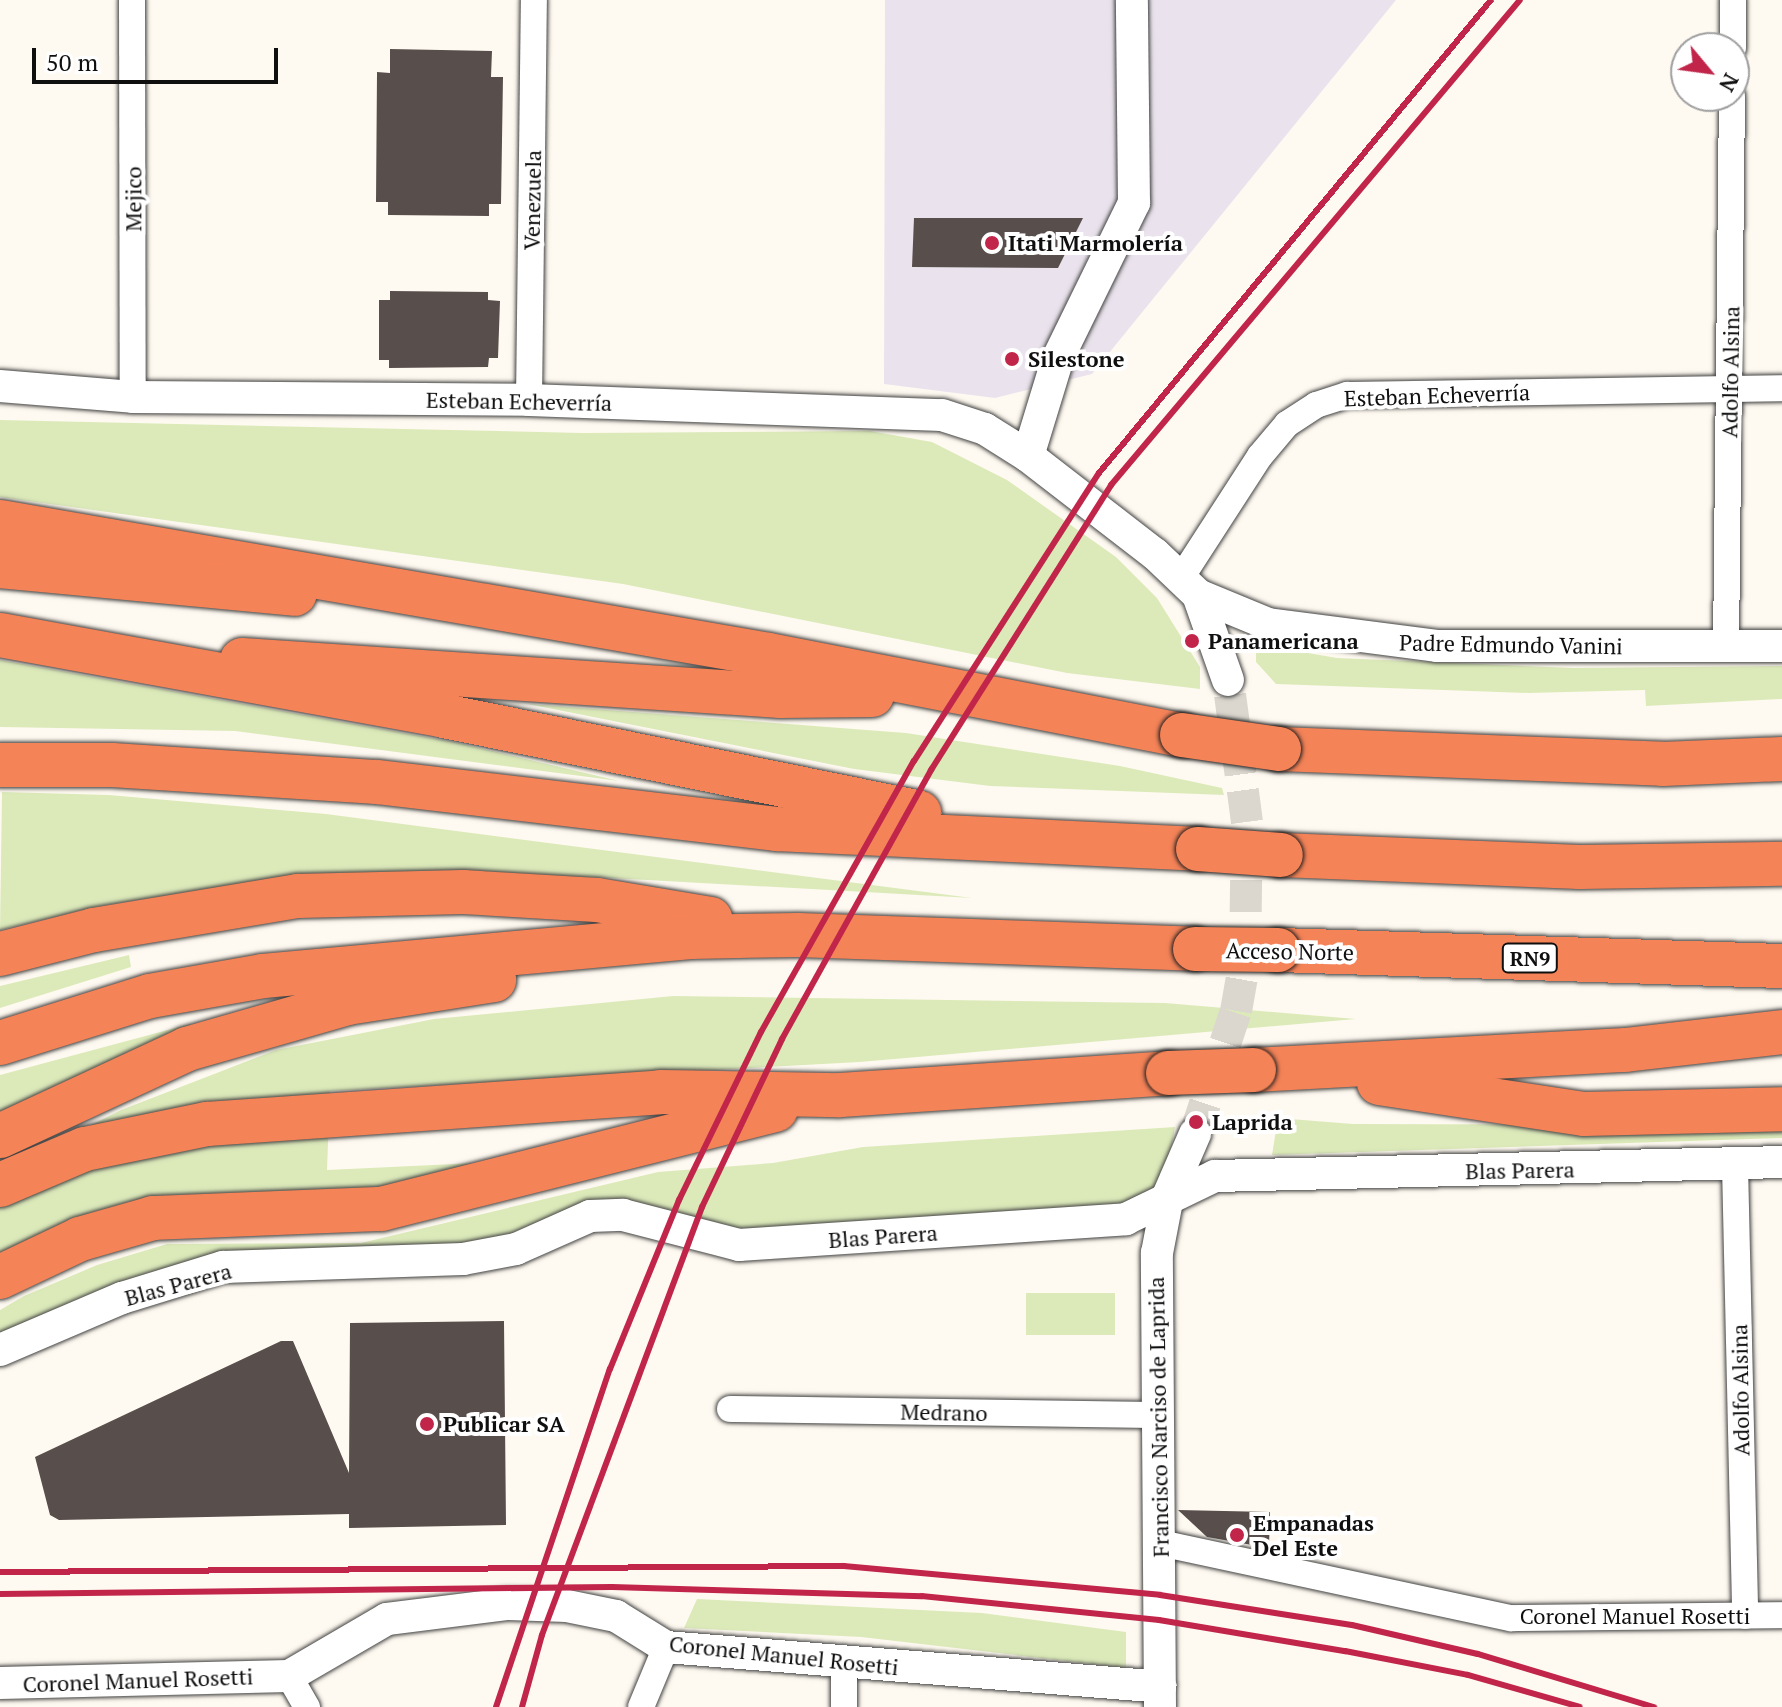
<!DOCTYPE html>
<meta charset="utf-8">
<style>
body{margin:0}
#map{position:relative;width:1782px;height:1707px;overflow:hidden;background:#fffaf1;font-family:"PT Serif",serif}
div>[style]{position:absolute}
.industrial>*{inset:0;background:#eae3ed}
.green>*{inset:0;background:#dceaba;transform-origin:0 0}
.building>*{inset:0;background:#584e4b}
.tertiary-tunnel>*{height:32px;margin-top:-16px;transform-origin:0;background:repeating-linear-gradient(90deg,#dbd7cf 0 32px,transparent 0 48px)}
.roads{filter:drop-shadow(0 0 2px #424242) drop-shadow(0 0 2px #424242)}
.minor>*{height:26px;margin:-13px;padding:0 13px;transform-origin:13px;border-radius:13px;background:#fff}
.tertiary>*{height:32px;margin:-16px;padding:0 16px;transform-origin:16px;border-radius:16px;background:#fff}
.motorway>*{height:44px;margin:-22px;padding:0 22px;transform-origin:22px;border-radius:22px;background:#f58358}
.rail>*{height:6px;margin:-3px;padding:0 3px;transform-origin:3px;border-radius:3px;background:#c1254a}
.bridges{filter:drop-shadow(0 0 2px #202020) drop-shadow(0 0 2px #202020)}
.motorway-bridge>*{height:44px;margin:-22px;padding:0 22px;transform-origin:22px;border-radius:22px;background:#f58358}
.dots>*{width:22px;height:22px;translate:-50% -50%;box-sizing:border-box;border:4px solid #fff;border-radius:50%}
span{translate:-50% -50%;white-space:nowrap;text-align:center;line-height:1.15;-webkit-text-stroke:8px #fff;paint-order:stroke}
.shield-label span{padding:2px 6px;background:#fff;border:2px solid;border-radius:6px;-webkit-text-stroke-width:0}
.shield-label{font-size:20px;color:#0f0f0f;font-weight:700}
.street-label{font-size:22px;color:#0f0f0f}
.poi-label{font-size:22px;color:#0f0f0f;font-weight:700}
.left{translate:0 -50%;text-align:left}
.north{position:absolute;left:1670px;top:32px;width:80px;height:80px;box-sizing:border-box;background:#fff;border:2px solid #9f9f9f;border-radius:50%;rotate:119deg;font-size:22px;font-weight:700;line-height:32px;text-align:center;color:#0f0f0f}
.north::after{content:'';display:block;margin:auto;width:28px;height:36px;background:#c1254a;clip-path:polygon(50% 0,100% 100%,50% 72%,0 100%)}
.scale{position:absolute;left:32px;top:48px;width:246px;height:36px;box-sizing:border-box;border:4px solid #0f0f0f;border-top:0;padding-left:10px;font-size:24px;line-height:28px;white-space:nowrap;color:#0f0f0f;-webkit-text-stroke:6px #fff;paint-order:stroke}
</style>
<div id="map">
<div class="industrial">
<i style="clip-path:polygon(885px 0,1396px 0,1092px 374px,995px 398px,884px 384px)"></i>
</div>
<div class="green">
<i style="clip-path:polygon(0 420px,583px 433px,870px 431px,932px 442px,1007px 480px,1116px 557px,1157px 598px,1200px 667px,1200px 689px,1067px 673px,623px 584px,0 497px)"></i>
<i style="clip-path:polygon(1256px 644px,1337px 658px,1573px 668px,1782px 666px,1782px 699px,1646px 706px,1645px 690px,1529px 693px,1276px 684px,1256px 662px)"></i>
<i style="clip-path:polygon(0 660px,454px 742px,619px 781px,235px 731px,0 727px)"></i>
<i style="clip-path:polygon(528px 704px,906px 733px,1120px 766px,1222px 788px,1224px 795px,990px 786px,854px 769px)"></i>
<i style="clip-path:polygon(2px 792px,109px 795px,326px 814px,972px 898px,593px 877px,228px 886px,100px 906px,0 930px)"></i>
<i style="clip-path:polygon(129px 955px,131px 967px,0 1008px,0 986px)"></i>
<i style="clip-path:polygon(673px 996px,1165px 1003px,1356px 1019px,860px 1062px,330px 1091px,327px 1170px,476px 1163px,475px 1172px,0 1259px,0 1171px,121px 1110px,276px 1050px,434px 1019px)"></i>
<i style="clip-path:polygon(190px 1024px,192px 1039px,0 1117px,0 1075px)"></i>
<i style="clip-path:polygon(1278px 1118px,1353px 1124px,1782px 1125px,1782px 1138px,1272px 1155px)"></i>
<i style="clip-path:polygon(1175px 1127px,1164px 1188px,1127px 1204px,735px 1237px,654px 1210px,477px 1247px,211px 1260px,0 1339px,0 1310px,24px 1296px,97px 1265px,167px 1244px,361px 1243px,658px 1172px,773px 1163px,863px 1147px)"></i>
<i style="left:1115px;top:1293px;width:42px;height:89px;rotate:90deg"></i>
<i style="clip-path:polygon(697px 1599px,982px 1613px,1126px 1632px,1126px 1668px,861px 1637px,684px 1628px)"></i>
</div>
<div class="building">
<i style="clip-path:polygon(390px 49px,492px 51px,491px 77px,503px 77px,501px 204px,489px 204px,489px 216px,388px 215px,388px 202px,376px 202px,377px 72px,390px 73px)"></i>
<i style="clip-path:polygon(914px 218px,1083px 218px,1058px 268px,912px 267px)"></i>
<i style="clip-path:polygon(390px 291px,488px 292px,488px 300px,500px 301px,498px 358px,489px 358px,488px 367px,389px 368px,389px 360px,379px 360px,379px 300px,390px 300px)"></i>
<i style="clip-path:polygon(504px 1321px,506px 1525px,349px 1528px,349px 1514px,59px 1520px,50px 1515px,35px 1457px,281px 1341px,293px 1341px,349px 1473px,350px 1323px)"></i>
<i style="clip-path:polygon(1178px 1510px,1270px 1512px,1269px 1548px,1207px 1537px)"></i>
</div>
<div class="tertiary-tunnel">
<i style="left:1195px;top:1134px;width:130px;rotate:-71.6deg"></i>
<i style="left:1236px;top:1011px;width:52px;rotate:-80deg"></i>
<i style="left:1245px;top:960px;width:138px;rotate:-89.2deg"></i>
<i style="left:1247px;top:822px;width:143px;rotate:-97.6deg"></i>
</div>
<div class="roads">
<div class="minor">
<i style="left:132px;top:0;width:397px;rotate:89.9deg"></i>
<i style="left:1733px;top:48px;width:48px;rotate:-90deg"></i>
<i style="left:529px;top:400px;width:400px;rotate:-89.3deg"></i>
<i style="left:1181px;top:578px;width:145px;rotate:-57.1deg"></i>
<i style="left:1260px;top:456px;width:42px;rotate:-49.8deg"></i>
<i style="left:1287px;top:424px;width:35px;rotate:-33deg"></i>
<i style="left:1316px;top:405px;width:33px;rotate:-18deg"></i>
<i style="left:1347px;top:395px;width:435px;rotate:-0.9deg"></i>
<i style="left:1726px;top:648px;width:552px;rotate:-89.38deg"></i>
<i style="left:1735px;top:1165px;width:451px;rotate:88.7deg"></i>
<i style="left:730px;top:1409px;width:428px;rotate:0.8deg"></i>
<i style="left:1160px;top:1543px;width:359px;rotate:12.1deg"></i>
<i style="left:1511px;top:1618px;width:271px;rotate:-0.6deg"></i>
<i style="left:844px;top:1664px;width:43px;rotate:90deg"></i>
<i style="left:289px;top:1676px;width:36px;rotate:60deg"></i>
<i style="left:641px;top:1707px;width:65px;rotate:-67.4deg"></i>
</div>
<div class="tertiary">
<i style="left:0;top:386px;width:133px;rotate:4.7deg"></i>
<i style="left:133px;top:397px;width:396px;rotate:0.4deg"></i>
<i style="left:529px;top:400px;width:413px;rotate:2.1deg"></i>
<i style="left:942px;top:415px;width:45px;rotate:18deg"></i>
<i style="left:985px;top:429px;width:51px;rotate:32.1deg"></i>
<i style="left:1028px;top:456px;width:160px;rotate:37.7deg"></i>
<i style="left:1155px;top:554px;width:59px;rotate:43.6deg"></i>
<i style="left:1198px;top:595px;width:90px;rotate:70.6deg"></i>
<i style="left:1028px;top:456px;width:102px;rotate:-73deg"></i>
<i style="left:1058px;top:358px;width:173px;rotate:-63.9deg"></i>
<i style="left:1134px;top:203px;width:203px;rotate:-90.6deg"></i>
<i style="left:1198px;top:595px;width:76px;rotate:22.5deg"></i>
<i style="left:1268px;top:624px;width:170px;rotate:7.4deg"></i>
<i style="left:1437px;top:646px;width:345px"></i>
<i style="left:0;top:1350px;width:133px;rotate:-23.1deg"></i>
<i style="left:122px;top:1298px;width:106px;rotate:-17.1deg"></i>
<i style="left:223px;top:1267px;width:240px;rotate:-1.9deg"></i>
<i style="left:463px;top:1259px;width:54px;rotate:-10.7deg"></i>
<i style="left:516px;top:1249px;width:81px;rotate:-24deg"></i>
<i style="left:590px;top:1216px;width:33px;rotate:-2deg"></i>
<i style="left:623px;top:1215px;width:120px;rotate:14.5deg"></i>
<i style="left:739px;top:1245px;width:388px;rotate:-3.8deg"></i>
<i style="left:1126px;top:1219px;width:99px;rotate:-25.8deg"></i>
<i style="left:1215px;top:1176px;width:567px;rotate:-1.41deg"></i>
<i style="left:0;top:1683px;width:289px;rotate:-1.4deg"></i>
<i style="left:289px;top:1676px;width:113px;rotate:-30.2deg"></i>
<i style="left:387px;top:1619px;width:122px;rotate:-7.1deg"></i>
<i style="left:508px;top:1604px;width:59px;rotate:1.9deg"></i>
<i style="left:567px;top:1606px;width:50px;rotate:11.5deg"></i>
<i style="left:616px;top:1616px;width:59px;rotate:31.8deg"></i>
<i style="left:666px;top:1647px;width:496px;rotate:4.6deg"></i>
<i style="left:1160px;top:1707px;width:454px;rotate:-90.4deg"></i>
<i style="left:1157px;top:1253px;width:58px;rotate:-79.1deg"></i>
<i style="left:1168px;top:1196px;width:68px;rotate:-66.5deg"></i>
</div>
<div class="motorway">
<i style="left:0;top:522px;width:780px;rotate:9.81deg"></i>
<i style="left:769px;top:655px;width:421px;rotate:11deg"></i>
<i style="left:0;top:566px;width:296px;rotate:5.4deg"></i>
<i style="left:0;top:635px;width:451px;rotate:10.3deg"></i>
<i style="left:444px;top:716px;width:485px;rotate:11.5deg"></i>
<i style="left:242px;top:660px;width:540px;rotate:3.82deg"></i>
<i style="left:781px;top:696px;width:91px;rotate:-0.6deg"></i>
<i style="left:1279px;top:749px;width:384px;rotate:2.2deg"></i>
<i style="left:1663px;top:764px;width:119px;rotate:-2.4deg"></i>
<i style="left:0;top:765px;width:112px"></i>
<i style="left:112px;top:765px;width:266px;rotate:3.7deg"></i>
<i style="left:377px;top:782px;width:403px;rotate:6.7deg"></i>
<i style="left:777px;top:829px;width:421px;rotate:2.7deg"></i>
<i style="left:1281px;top:855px;width:299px;rotate:2.3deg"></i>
<i style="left:1580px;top:867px;width:202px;rotate:-0.9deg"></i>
<i style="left:1278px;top:950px;width:504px;rotate:1.82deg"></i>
<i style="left:0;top:954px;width:97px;rotate:-14.3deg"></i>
<i style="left:94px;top:930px;width:207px;rotate:-9.5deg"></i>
<i style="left:298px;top:896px;width:165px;rotate:-1.4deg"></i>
<i style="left:463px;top:892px;width:134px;rotate:3.4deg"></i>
<i style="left:597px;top:900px;width:115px;rotate:9.5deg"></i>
<i style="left:0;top:1043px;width:157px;rotate:-17.4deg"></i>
<i style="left:150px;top:996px;width:115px;rotate:-10deg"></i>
<i style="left:263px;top:976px;width:429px;rotate:-5.2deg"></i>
<i style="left:690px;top:937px;width:108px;rotate:-1.1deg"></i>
<i style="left:798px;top:935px;width:397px;rotate:2deg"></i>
<i style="left:1254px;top:1070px;width:372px;rotate:-3.1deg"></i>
<i style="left:1625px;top:1050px;width:158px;rotate:-6.5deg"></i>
<i style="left:1379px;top:1083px;width:207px;rotate:8.6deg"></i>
<i style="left:1584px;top:1114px;width:198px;rotate:-1.4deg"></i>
<i style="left:0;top:1136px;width:206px;rotate:-24.9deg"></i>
<i style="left:187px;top:1049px;width:166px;rotate:-16deg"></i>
<i style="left:347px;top:1003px;width:149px;rotate:-8.9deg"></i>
<i style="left:0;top:1185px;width:92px;rotate:-23deg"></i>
<i style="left:85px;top:1149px;width:125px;rotate:-11.6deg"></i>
<i style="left:207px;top:1124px;width:454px;rotate:-4deg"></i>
<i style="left:660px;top:1092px;width:180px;rotate:1deg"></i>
<i style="left:840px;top:1095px;width:329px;rotate:-3.8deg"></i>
<i style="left:0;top:1277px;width:89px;rotate:-25.4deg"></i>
<i style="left:80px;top:1239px;width:76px;rotate:-16deg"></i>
<i style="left:153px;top:1218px;width:228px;rotate:-2.3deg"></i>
<i style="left:381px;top:1209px;width:407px;rotate:-14.1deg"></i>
</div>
</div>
<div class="rail">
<i style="left:0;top:1572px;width:844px;rotate:-0.41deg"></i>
<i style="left:844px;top:1566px;width:317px;rotate:5.2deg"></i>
<i style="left:1160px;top:1595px;width:194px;rotate:8.9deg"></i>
<i style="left:1352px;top:1625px;width:129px;rotate:13deg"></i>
<i style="left:1478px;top:1654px;width:184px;rotate:16.8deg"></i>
<i style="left:0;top:1594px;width:612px;rotate:-0.66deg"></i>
<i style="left:612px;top:1587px;width:310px;rotate:1.7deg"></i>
<i style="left:922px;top:1596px;width:238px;rotate:5.8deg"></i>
<i style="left:1159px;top:1620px;width:189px;rotate:9.5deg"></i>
<i style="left:1345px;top:1651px;width:125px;rotate:11deg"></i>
<i style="left:1468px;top:1675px;width:116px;rotate:15.9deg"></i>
<i style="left:496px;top:1707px;width:357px;rotate:-71.4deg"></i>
<i style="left:610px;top:1369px;width:183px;rotate:-67.8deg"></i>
<i style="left:679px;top:1200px;width:187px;rotate:-64deg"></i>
<i style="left:761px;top:1032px;width:311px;rotate:-60.6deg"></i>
<i style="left:914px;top:761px;width:342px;rotate:-57.3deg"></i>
<i style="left:1099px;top:473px;width:614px;rotate:-50.35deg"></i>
<i style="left:522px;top:1707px;width:75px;rotate:-74.5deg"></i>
<i style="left:542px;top:1635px;width:457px;rotate:-69.5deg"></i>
<i style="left:702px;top:1207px;width:186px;rotate:-64.5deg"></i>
<i style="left:782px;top:1039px;width:308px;rotate:-61deg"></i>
<i style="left:931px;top:770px;width:337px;rotate:-57.7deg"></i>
<i style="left:1111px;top:485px;width:634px;rotate:-49.86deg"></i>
</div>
<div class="bridges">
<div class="motorway-bridge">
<i style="left:1182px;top:735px;width:98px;rotate:8.2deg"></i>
<i style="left:1198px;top:849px;width:83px;rotate:4.1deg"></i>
<i style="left:1195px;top:949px;width:83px;rotate:0.7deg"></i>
<i style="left:1168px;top:1073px;width:86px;rotate:-2deg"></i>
</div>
</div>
<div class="dots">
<i style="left:992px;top:243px;background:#c1254a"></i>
<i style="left:1012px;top:359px;background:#c1254a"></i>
<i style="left:1192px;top:641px;background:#c1254a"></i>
<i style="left:1196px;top:1122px;background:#c1254a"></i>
<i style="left:427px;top:1424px;background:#c1254a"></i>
<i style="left:1237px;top:1535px;background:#c1254a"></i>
</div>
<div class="shield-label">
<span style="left:1530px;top:958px">RN9</span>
</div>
<div class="street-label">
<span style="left:133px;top:199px;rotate:-90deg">Mejico</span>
<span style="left:532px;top:200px;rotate:-89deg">Venezuela</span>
<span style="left:1730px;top:372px;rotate:-89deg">Adolfo Alsina</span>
<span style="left:1437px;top:395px;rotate:-2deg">Esteban Echeverría</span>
<span style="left:519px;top:401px;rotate:1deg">Esteban Echeverría</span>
<span style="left:1511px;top:644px;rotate:1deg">Padre Edmundo Vanini</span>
<span style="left:1290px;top:951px;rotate:1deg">Acceso Norte</span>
<span style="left:1520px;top:1170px;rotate:-1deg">Blas Parera</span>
<span style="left:883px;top:1236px;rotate:-4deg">Blas Parera</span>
<span style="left:178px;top:1284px;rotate:-15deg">Blas Parera</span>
<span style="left:1740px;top:1390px;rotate:-91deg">Adolfo Alsina</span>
<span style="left:944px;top:1412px;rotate:1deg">Medrano</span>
<span style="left:1158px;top:1417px;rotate:-91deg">Francisco Narciso de Laprida</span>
<span style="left:1635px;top:1616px">Coronel Manuel Rosetti</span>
<span style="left:784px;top:1655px;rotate:6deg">Coronel Manuel Rosetti</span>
<span style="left:138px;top:1680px;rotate:-2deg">Coronel Manuel Rosetti</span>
</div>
<div class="poi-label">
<span class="left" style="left:1008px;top:243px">Itati Marmolería</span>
<span class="left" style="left:1028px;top:359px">Silestone</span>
<span class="left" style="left:1208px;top:641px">Panamericana</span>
<span class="left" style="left:1212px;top:1122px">Laprida</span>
<span class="left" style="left:443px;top:1424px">Publicar SA</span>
<span class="left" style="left:1253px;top:1535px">Empanadas<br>Del Este</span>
</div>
<div class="north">N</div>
<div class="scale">50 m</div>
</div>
